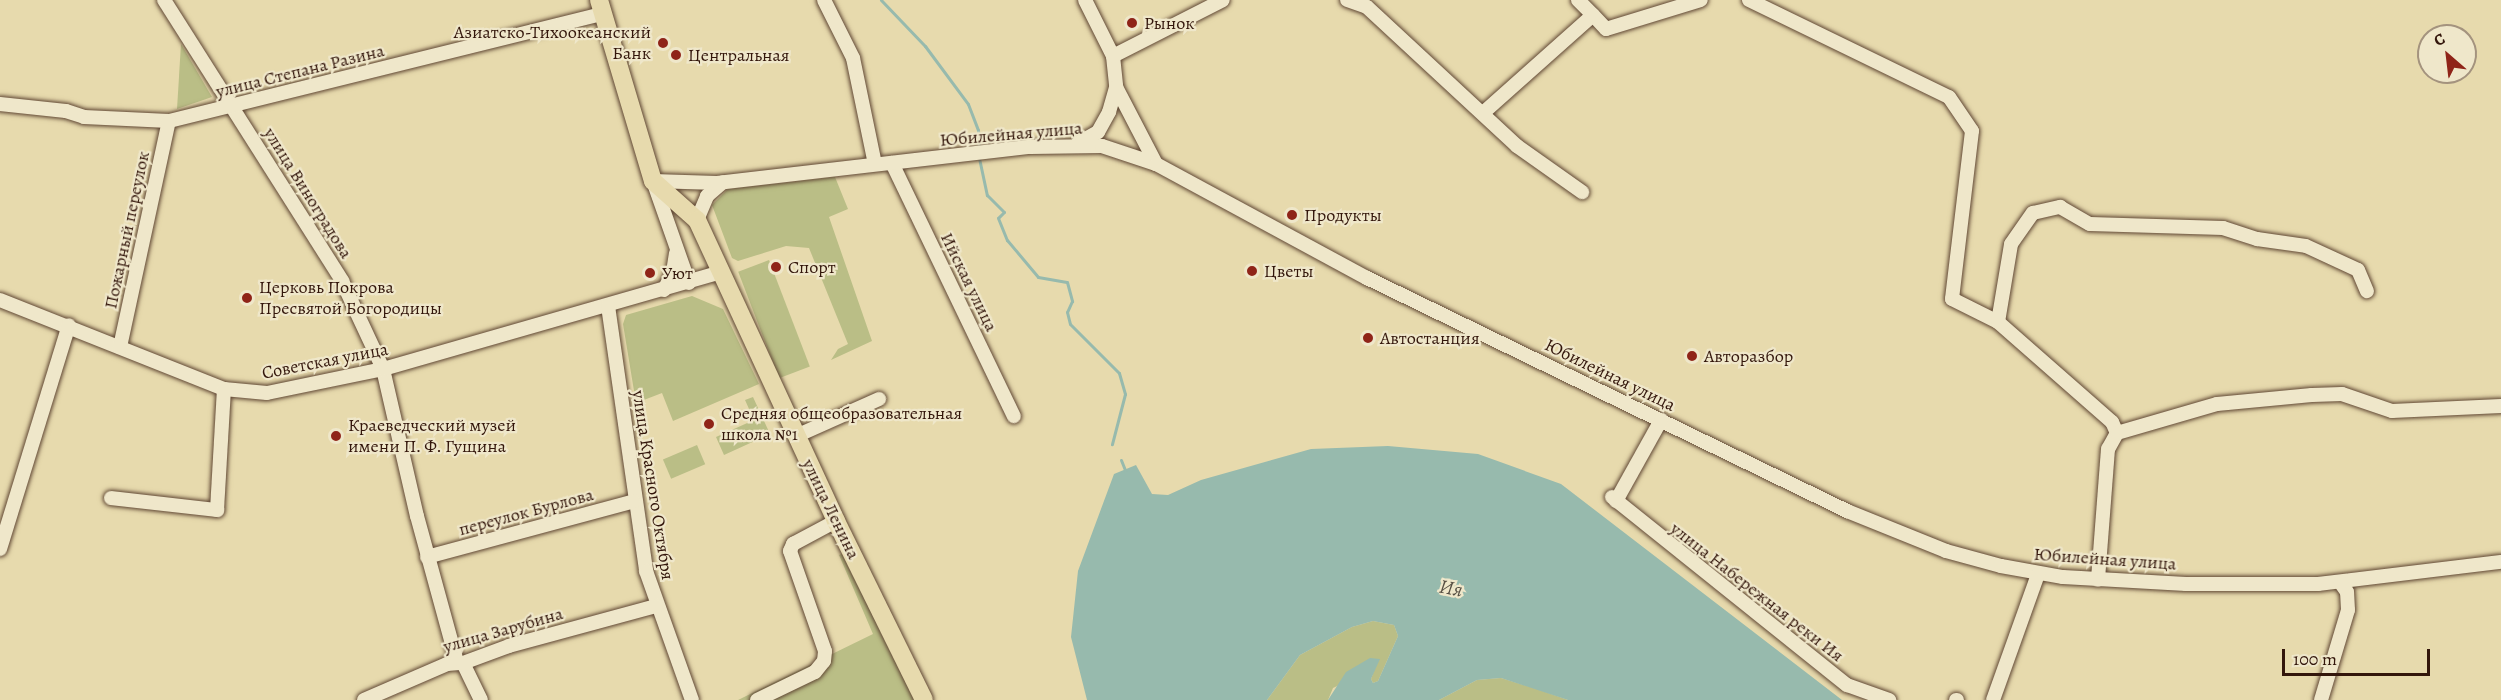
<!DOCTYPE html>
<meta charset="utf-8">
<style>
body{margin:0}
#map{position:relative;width:2501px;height:700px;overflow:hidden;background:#e7daad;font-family:Alegreya,serif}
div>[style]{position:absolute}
.green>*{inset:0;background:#babe86;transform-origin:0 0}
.water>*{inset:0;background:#97baad}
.stream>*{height:3px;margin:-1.5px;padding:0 1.5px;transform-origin:1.5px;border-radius:1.5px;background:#97baad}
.roads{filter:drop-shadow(0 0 2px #604734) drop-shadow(0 0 2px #604734)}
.minor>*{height:14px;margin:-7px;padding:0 7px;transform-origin:7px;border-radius:7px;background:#efe7ca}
.major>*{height:18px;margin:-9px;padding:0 9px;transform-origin:9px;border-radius:9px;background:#e7daad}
.dots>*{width:16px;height:16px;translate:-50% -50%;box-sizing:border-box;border:3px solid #efe7ca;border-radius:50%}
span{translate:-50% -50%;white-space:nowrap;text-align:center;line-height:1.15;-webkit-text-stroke:4.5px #efe7ca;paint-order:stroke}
.poi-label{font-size:18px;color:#33160b}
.left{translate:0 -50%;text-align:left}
.right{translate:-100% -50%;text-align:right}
.street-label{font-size:18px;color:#33160b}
.water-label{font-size:20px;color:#564f44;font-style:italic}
.north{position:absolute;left:2417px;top:24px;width:60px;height:60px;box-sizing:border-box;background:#efe7ca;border:2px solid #a4937e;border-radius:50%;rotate:332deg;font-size:16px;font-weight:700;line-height:24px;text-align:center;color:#33160b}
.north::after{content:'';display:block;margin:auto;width:21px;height:27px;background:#8f2418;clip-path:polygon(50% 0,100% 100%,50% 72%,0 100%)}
.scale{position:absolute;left:2282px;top:649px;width:148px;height:27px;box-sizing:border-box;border:3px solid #33160b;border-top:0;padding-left:8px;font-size:18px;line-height:21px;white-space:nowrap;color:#33160b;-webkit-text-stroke:4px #efe7ca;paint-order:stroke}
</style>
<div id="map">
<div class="green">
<i style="clip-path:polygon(181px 44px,212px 97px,177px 109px)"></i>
<i style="clip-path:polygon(835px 177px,848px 209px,829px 217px,872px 341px,831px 360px,838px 349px,848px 344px,809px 248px,786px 246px,738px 261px,732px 258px,712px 205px,728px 189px)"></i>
<i style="left:769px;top:260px;width:114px;height:33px;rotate:69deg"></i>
<i style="clip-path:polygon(692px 296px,723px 309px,759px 384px,673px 421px,662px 393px,636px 403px,623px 324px,626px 315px)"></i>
<i style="clip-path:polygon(753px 397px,770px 434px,724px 455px,716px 437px,754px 420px,745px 400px)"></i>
<i style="left:697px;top:445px;width:21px;height:37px;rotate:67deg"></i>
<i style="clip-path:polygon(846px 552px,916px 700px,738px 700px,873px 634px,839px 555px)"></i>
<i style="clip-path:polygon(1373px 621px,1394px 625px,1398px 636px,1378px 681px,1373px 683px,1371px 679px,1375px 668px,1333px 688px,1328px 700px,1267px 700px,1300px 655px,1352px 627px)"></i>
<i style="clip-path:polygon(1501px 678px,1537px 689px,1568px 700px,1439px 700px,1477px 680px)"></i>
</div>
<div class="water">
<i style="clip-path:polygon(1388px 446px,1478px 454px,1561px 484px,1842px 700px,1568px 700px,1501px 678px,1477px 680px,1439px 700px,1328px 700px,1346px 672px,1370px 658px,1380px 659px,1371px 679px,1373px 683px,1378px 681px,1398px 636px,1394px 625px,1373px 621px,1352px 627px,1300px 655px,1267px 700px,1087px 700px,1071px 637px,1078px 571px,1114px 474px,1136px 465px,1152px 494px,1168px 495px,1201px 480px,1311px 449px)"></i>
</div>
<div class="stream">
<i style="left:881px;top:0;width:64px;rotate:46.3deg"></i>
<i style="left:925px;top:46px;width:72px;rotate:53.4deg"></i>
<i style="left:968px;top:104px;width:28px;rotate:69deg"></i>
<i style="left:978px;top:130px;width:18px;rotate:87deg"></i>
<i style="left:979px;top:158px;width:38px;rotate:78deg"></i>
<i style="left:987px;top:195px;width:24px;rotate:45deg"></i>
<i style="left:1004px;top:212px;width:8px;rotate:135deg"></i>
<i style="left:998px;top:218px;width:24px;rotate:68deg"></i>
<i style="left:1007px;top:240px;width:48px;rotate:50deg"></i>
<i style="left:1038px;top:277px;width:29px;rotate:10deg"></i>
<i style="left:1067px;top:282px;width:20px;rotate:75deg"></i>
<i style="left:1072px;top:301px;width:12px;rotate:114deg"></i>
<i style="left:1067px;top:312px;width:12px;rotate:76deg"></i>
<i style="left:1070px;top:324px;width:69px;rotate:45deg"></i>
<i style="left:1119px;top:373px;width:22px;rotate:74deg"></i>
<i style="left:1125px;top:394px;width:52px;rotate:104.6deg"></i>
<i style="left:1121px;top:460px;width:11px;rotate:68deg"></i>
</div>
<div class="roads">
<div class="minor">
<i style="left:164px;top:0;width:333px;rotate:57.6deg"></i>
<i style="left:342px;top:281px;width:97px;rotate:65deg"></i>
<i style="left:383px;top:369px;width:151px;rotate:77deg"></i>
<i style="left:417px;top:516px;width:151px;rotate:74.7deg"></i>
<i style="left:824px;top:0;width:65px;rotate:63.4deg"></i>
<i style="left:853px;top:58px;width:108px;rotate:78.3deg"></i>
<i style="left:1085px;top:0;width:63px;rotate:63.4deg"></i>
<i style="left:1113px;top:56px;width:31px;rotate:84deg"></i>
<i style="left:1116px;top:87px;width:87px;rotate:62.5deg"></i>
<i style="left:1347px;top:0;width:21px;rotate:19deg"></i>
<i style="left:1367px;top:7px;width:205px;rotate:42.8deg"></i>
<i style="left:1517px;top:146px;width:80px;rotate:35.3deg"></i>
<i style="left:1578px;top:0;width:21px;rotate:45deg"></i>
<i style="left:1749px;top:0;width:222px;rotate:25.9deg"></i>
<i style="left:1949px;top:97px;width:41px;rotate:55.9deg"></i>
<i style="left:1972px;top:131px;width:169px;rotate:96.8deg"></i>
<i style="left:1952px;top:299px;width:51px;rotate:26.6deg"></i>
<i style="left:1998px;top:322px;width:152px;rotate:41.3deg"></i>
<i style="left:2112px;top:422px;width:12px;rotate:66deg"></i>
<i style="left:2117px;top:433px;width:18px;rotate:119deg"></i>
<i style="left:2108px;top:449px;width:131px;rotate:94.4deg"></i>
<i style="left:1113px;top:56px;width:123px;rotate:-27deg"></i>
<i style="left:0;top:104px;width:66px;rotate:6.1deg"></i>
<i style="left:66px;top:111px;width:19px;rotate:18deg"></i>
<i style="left:84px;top:117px;width:85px;rotate:2.7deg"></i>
<i style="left:169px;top:121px;width:448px;rotate:-13.9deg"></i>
<i style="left:1483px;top:113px;width:147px;rotate:-41.7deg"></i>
<i style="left:1593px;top:15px;width:19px;rotate:47deg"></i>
<i style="left:1606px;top:29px;width:99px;rotate:-17deg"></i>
<i style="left:1078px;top:143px;width:23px;rotate:-29deg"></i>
<i style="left:1098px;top:132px;width:23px;rotate:-61deg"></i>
<i style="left:1109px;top:112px;width:26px;rotate:-74deg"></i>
<i style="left:892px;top:163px;width:281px;rotate:64.3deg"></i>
<i style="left:697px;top:220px;width:26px;rotate:-67deg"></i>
<i style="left:707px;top:196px;width:21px;rotate:-41deg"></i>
<i style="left:689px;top:283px;width:108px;rotate:-109.4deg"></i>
<i style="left:653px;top:181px;width:64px;rotate:1.8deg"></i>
<i style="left:717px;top:183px;width:315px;rotate:-6.6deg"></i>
<i style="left:1030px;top:147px;width:72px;rotate:-0.8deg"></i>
<i style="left:1102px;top:146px;width:57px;rotate:18.4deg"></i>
<i style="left:1156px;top:164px;width:240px;rotate:28.4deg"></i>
<i style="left:1367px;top:278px;width:534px;rotate:25.89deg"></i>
<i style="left:1847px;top:511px;width:107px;rotate:22deg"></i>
<i style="left:1946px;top:551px;width:57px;rotate:15.3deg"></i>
<i style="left:2001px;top:566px;width:63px;rotate:10.1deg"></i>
<i style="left:2063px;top:577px;width:123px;rotate:3.3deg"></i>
<i style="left:2186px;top:584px;width:132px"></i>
<i style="left:2318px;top:584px;width:184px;rotate:-6.9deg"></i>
<i style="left:664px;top:290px;width:20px;rotate:-63deg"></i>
<i style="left:673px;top:272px;width:19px;rotate:-81deg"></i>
<i style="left:0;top:300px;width:241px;rotate:21.7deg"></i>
<i style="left:224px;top:389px;width:43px;rotate:5.3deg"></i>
<i style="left:267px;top:393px;width:118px;rotate:-11.7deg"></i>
<i style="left:383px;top:369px;width:353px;rotate:-16deg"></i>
<i style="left:608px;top:306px;width:268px;rotate:81.8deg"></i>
<i style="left:646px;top:571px;width:137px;rotate:70.4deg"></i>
<i style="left:1998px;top:322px;width:79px;rotate:-80.5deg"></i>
<i style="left:2011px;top:244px;width:38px;rotate:-55deg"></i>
<i style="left:2033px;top:213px;width:28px;rotate:-13deg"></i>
<i style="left:2060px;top:207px;width:34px;rotate:30deg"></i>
<i style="left:2090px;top:224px;width:133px;rotate:1.7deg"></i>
<i style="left:2223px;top:228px;width:36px;rotate:18deg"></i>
<i style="left:2257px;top:239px;width:49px;rotate:8.1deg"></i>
<i style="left:2306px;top:246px;width:57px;rotate:24.8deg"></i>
<i style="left:2358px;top:270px;width:23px;rotate:67deg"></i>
<i style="left:120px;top:347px;width:231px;rotate:-77.8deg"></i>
<i style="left:2117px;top:433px;width:104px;rotate:-16.2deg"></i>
<i style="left:2217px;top:404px;width:95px;rotate:-5.4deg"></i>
<i style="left:2312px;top:395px;width:30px;rotate:-2deg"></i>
<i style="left:2342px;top:394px;width:53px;rotate:18.8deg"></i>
<i style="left:2392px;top:411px;width:109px;rotate:-2.6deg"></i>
<i style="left:796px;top:436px;width:91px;rotate:-24deg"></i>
<i style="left:1612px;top:497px;width:301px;rotate:38.7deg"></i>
<i style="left:1847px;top:685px;width:45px;rotate:19.7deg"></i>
<i style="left:111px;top:498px;width:107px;rotate:6.5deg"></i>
<i style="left:217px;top:510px;width:121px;rotate:-86.7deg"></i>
<i style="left:1616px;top:501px;width:93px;rotate:-60.9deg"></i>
<i style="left:0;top:549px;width:234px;rotate:-72.9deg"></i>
<i style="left:427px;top:557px;width:214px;rotate:-15.1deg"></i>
<i style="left:463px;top:663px;width:41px;rotate:64.1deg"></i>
<i style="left:364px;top:700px;width:90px;rotate:-23.4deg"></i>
<i style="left:447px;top:664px;width:16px;rotate:-4deg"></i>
<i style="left:463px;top:663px;width:49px;rotate:-20.3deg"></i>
<i style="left:509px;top:646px;width:152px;rotate:-15.2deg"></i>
<i style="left:757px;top:700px;width:64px;rotate:-25.8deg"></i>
<i style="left:815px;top:672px;width:14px;rotate:-51deg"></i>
<i style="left:824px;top:661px;width:10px;rotate:-84deg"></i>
<i style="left:825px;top:651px;width:106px;rotate:-109.3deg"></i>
<i style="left:790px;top:551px;width:8px;rotate:-67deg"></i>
<i style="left:793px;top:544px;width:49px;rotate:-28.1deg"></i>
<i style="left:1956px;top:700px;width:1px"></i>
<i style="left:1993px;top:700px;width:134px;rotate:-70.3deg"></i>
<i style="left:2321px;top:700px;width:94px;rotate:-73.3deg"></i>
<i style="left:2348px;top:610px;width:18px;rotate:-93deg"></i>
<i style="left:2347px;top:592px;width:12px;rotate:-125deg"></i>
</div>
<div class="major">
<i style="left:599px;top:0;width:189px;rotate:73.4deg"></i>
<i style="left:653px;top:181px;width:59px;rotate:41.6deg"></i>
<i style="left:697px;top:220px;width:332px;rotate:65.2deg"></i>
<i style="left:836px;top:521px;width:199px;rotate:63.8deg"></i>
</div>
</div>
<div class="dots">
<i style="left:1132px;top:23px;background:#8f2418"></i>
<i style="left:663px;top:43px;background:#8f2418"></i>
<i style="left:676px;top:55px;background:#8f2418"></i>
<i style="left:1292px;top:215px;background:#8f2418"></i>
<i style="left:776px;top:267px;background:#8f2418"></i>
<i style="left:1252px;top:271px;background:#8f2418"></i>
<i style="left:650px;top:273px;background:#8f2418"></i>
<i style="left:247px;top:298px;background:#8f2418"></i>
<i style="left:1368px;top:338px;background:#8f2418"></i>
<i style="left:1692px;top:356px;background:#8f2418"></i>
<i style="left:709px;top:424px;background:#8f2418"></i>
<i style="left:336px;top:436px;background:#8f2418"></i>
</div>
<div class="poi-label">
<span class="left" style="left:1144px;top:23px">Рынок</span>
<span class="right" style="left:651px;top:43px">Азиатско-Тихоокеанский<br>Банк</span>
<span class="left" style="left:688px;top:55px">Центральная</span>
<span class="left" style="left:1304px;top:215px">Продукты</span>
<span class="left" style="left:788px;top:267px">Спорт</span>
<span class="left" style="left:1264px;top:271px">Цветы</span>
<span class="left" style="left:662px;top:273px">Уют</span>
<span class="left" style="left:259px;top:298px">Церковь Покрова<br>Пресвятой Богородицы</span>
<span class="left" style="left:1380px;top:338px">Автостанция</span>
<span class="left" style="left:1704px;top:356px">Авторазбор</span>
<span class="left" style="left:721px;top:424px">Средняя общеобразовательная<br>школа №1</span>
<span class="left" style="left:348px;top:436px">Краеведческий музей<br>имени П. Ф. Гущина</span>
</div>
<div class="street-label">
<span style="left:300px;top:71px;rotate:-14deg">улица Степана Разина</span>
<span style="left:1011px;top:134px;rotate:-5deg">Юбилейная улица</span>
<span style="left:308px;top:193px;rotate:58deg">улица Виноградова</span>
<span style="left:127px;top:230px;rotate:-78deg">Пожарный переулок</span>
<span style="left:969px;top:282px;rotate:64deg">Ийская улица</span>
<span style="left:325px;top:361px;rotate:-11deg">Советская улица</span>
<span style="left:1610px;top:375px;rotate:26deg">Юбилейная улица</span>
<span style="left:653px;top:485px;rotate:81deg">улица Красного Октября</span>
<span style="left:831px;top:509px;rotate:64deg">улица Ленина</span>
<span style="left:526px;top:512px;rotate:-15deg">переулок Бурлова</span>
<span style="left:2105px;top:559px;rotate:4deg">Юбилейная улица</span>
<span style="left:1757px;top:592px;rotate:38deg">улица Набережная реки Ия</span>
<span style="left:503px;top:630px;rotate:-16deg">улица Зарубина</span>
</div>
<div class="water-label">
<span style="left:1451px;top:588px;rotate:11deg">Ия</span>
</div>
<div class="north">С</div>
<div class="scale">100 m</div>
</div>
